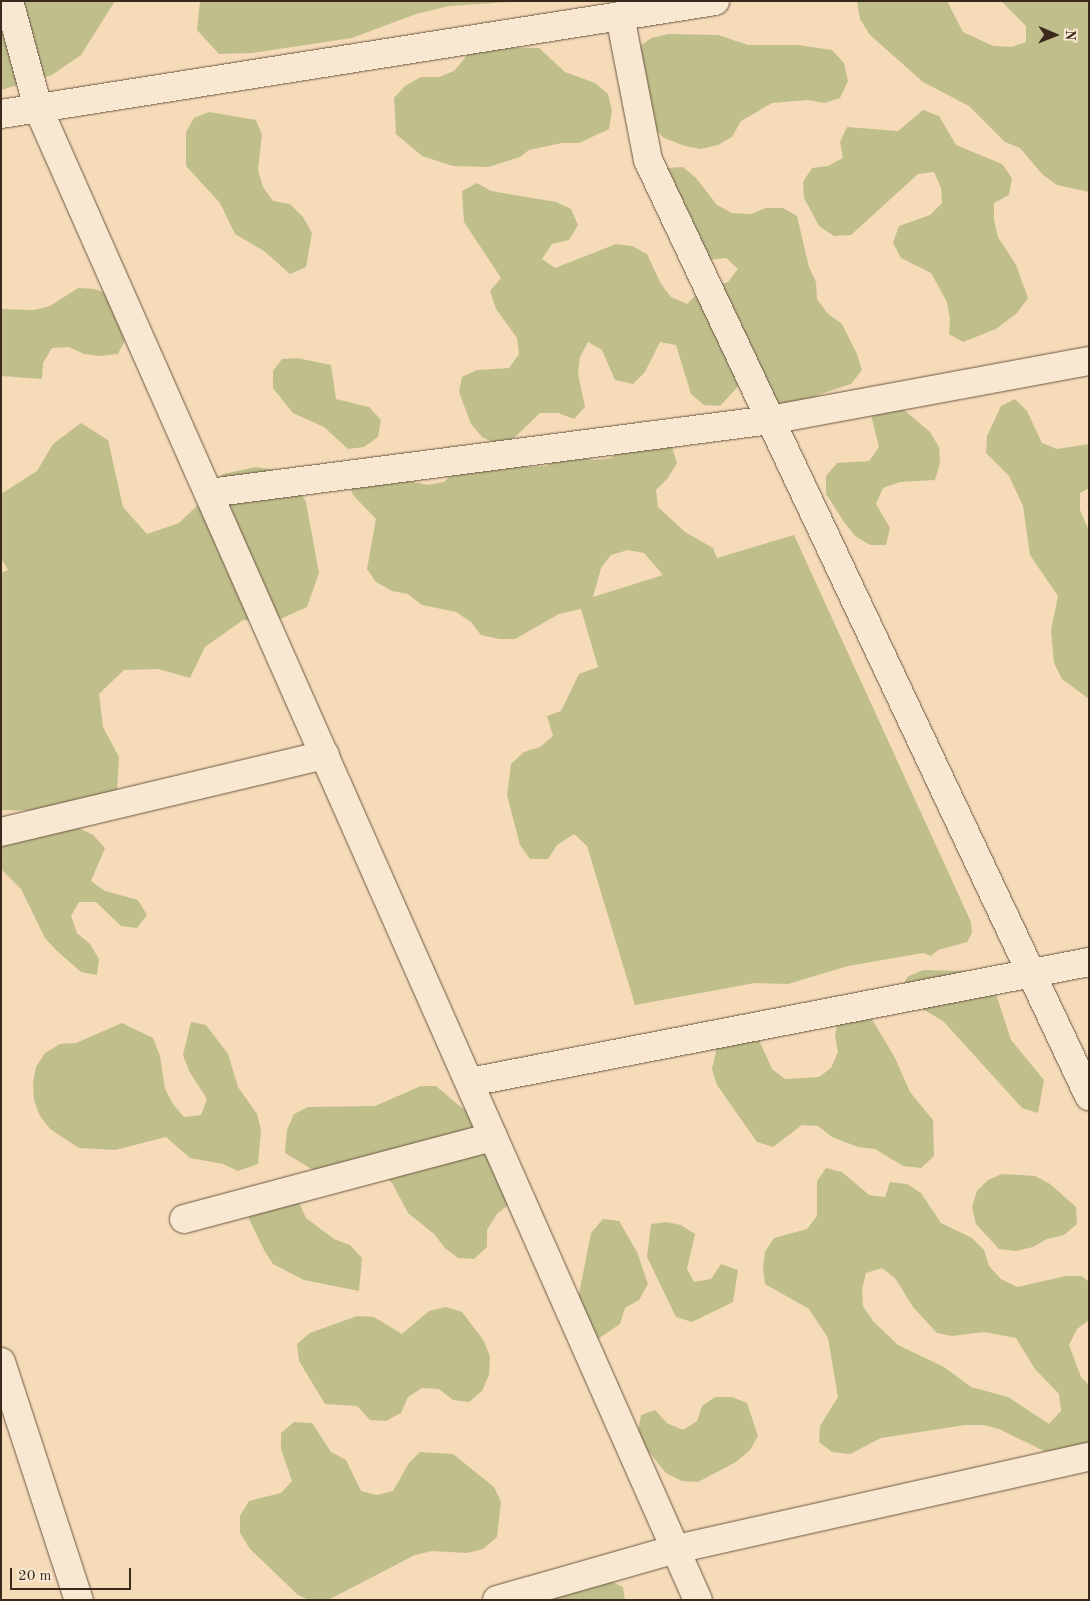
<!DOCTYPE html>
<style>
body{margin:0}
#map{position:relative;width:1090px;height:1601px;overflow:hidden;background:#f5dbb8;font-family:"Old Standard TT",serif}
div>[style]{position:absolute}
.green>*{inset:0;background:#c0bf8c}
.roads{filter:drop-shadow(0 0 1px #6a5642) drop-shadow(0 0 1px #6a5642)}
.minor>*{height:28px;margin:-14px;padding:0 14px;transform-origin:14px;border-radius:14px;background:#f8e8d1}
span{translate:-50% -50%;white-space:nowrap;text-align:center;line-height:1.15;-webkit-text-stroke:4px #f8e8d1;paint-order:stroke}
.frame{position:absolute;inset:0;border:2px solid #3b291b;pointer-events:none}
.north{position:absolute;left:1030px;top:10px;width:50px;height:50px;-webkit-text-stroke:4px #f8e8d1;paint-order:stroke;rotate:91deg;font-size:14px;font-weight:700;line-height:20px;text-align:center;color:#3b291b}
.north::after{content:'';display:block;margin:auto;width:18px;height:22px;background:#3b291b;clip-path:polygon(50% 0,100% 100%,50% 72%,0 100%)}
.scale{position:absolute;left:10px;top:1568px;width:121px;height:22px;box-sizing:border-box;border:2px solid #3b291b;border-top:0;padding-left:6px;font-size:15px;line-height:18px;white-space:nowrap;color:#3b291b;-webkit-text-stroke:4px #f8e8d1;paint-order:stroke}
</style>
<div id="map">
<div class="green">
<i style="clip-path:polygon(1px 1px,115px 1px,81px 55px,52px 75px,1px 90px)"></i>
<i style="clip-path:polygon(200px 1px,526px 1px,449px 6px,416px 14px,352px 38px,252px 53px,219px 54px,197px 30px)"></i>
<i style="clip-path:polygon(857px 1px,947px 1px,963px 32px,993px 46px,1011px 47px,1026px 42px,1026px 26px,1001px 1px,1089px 1px,1089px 192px,1057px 185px,1043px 175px,1020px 148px,1005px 142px,969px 106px,923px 82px,870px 35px,860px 19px)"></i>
<i style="clip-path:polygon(668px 34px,718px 35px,748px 45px,798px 45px,832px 50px,844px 63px,848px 81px,840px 98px,824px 103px,808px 100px,772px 103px,741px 121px,732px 137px,718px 145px,701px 149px,685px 146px,664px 138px,652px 126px,638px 48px,651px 38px)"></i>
<i style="clip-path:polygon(474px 47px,539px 48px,565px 72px,595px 83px,608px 94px,612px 111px,609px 129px,579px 143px,562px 143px,529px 150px,520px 157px,488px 167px,453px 166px,422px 156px,396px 134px,394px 98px,405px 86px,421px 77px,439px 77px,454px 71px)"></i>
<i style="clip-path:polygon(923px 110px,939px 116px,956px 145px,1002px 164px,1012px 178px,1009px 195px,994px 203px,994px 220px,998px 237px,1016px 265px,1028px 298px,1017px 313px,996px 329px,963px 342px,949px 334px,950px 319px,947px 302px,931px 273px,901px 258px,893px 243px,899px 226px,930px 215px,942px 203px,941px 188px,934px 172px,918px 174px,851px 235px,834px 236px,819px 226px,804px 198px,803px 182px,812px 168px,828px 166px,843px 158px,840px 142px,847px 127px,898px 131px)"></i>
<i style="clip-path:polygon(209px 112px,256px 120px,262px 135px,258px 170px,263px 187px,273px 201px,290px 204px,303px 217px,312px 233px,306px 267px,290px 274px,264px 251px,235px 234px,220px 203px,186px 166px,186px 132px,194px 118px)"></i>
<i style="clip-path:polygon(683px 167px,696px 178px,717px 205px,732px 213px,751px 214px,766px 208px,783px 208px,797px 216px,809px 267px,816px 282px,817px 299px,828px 314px,842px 324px,857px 354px,862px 370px,851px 384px,818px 395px,804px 408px,769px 404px,744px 380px,720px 406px,704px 405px,691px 394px,676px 345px,660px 342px,645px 372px,633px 384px,615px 380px,602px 350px,588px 342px,580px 357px,578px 374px,585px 407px,574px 419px,558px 413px,540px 413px,514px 438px,497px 444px,482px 437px,471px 424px,459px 392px,462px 377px,477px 370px,509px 368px,519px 354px,517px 338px,496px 309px,490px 291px,501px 278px,464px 222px,462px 191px,477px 183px,491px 191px,556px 202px,571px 209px,578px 225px,569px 240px,552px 244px,542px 259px,555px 268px,616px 244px,632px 246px,647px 254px,661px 284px,671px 297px,687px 304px,698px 293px,728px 282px,738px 269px,726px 258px,708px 260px,659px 183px,668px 168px)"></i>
<i style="clip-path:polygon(78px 288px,94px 289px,109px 294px,126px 338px,118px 354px,100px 356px,84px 354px,69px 347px,52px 348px,43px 363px,42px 379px,1px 376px,1px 309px,34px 310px,50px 306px)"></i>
<i style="clip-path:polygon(297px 358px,331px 365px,336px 399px,369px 407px,381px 420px,378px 437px,364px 447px,348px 449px,324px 427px,293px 413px,273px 388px,273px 371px,282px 359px)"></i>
<i style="clip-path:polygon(891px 399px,930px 432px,939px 447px,940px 463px,935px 480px,900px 482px,883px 488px,876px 504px,890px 528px,886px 545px,870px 545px,855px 536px,844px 522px,826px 494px,826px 476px,837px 463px,869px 461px,879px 447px,871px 415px,875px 400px)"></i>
<i style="clip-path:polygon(1015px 399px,1027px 411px,1042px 443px,1057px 449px,1089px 444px,1089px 488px,1080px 493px,1080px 510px,1089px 531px,1089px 699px,1062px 679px,1054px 663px,1051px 630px,1058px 596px,1030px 555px,1023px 506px,1009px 476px,986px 453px,987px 436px,1001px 406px)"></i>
<i style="clip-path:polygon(81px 423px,108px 440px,123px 507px,147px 534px,179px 523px,203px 500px,223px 474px,256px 467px,288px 472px,306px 502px,319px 573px,307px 607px,276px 621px,243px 620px,205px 647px,190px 678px,158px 669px,124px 670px,99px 694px,103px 727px,119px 757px,117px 791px,52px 811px,1px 810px,1px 573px,8px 570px,1px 558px,1px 494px,37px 471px,53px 444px)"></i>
<i style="clip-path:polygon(evenodd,655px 440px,672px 447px,677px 463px,668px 478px,656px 490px,658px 507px,685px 532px,713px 548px,717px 558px,794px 535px,971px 922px,972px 933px,967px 942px,938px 950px,931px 956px,923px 953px,848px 966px,788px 984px,755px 983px,635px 1005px,587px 846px,574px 834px,557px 845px,548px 859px,530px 859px,520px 845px,507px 795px,511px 764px,524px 752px,540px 747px,553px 736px,547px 716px,561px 711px,579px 674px,598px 667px,581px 609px,559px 614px,515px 639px,499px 639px,481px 635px,471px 622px,456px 612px,422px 605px,408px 594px,392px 591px,376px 582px,367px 569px,376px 519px,353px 495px,348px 481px,395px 478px,428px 485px,444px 482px,455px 470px,515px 460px,529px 467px,546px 466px,560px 458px,577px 456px,594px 460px,611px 458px,624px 448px,655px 440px,628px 550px,644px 553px,663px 575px,593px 597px,601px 568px,611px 555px,628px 550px)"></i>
<i style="clip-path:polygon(77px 827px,93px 835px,105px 848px,91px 881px,105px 891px,138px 900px,147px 915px,137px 928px,121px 926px,96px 902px,79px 902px,71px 916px,77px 933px,90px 944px,99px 959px,97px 975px,81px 972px,56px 950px,45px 938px,21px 889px,1px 869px,1px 834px)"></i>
<i style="clip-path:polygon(923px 970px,972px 971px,994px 988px,1011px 1040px,1044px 1080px,1038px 1113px,1022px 1108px,943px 1021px,912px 1003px,900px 992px,907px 977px)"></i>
<i style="clip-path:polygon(869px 1014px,895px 1058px,910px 1092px,933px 1120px,934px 1156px,921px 1168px,903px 1166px,875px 1149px,858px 1147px,832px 1137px,818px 1126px,802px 1125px,773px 1147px,757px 1142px,717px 1085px,712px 1069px,719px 1038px,758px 1038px,772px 1069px,785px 1079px,819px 1077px,831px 1068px,838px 1052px,835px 1036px,838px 1020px)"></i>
<i style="clip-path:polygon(191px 1022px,206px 1025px,228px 1054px,238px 1087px,257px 1114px,261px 1130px,258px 1164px,238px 1171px,223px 1164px,190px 1158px,166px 1137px,115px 1150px,79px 1148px,50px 1129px,40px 1116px,34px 1100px,33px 1083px,36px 1067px,45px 1053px,60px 1044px,76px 1043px,122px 1023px,153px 1038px,160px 1056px,165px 1089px,173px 1104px,184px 1117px,201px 1115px,207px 1099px,189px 1071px,183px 1055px)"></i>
<i style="clip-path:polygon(421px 1086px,436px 1086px,462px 1108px,476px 1115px,512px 1202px,497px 1214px,487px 1230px,487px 1247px,474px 1259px,458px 1258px,445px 1248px,434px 1234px,408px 1213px,392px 1183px,380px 1171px,313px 1170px,285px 1153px,287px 1130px,294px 1114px,308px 1107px,375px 1106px)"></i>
<i style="clip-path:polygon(evenodd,826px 1168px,842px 1172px,869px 1195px,885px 1197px,890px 1182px,907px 1184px,921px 1193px,941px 1223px,972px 1238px,984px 1250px,989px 1266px,1001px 1279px,1017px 1287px,1066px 1276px,1082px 1276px,1089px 1282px,1089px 1320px,1077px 1329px,1069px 1345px,1081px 1377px,1089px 1385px,1089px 1467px,1061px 1452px,1044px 1451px,999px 1429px,983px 1425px,965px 1425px,881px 1438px,850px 1454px,832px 1452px,819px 1442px,820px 1426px,838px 1397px,828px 1338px,809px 1309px,765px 1284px,763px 1267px,765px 1252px,774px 1238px,807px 1229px,817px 1216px,817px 1181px,826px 1168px,882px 1268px,895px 1278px,913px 1307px,937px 1333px,952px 1336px,984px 1332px,1016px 1338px,1035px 1369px,1059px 1394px,1061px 1411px,1049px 1424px,1008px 1397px,971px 1387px,944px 1367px,898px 1345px,873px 1321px,863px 1306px,862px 1289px,866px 1273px,882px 1268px)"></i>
<i style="clip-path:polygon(1002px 1174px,1035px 1176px,1050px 1184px,1076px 1207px,1077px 1224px,1064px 1235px,1047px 1239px,1033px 1247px,1016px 1251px,999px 1249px,976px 1224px,972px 1207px,977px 1191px,988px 1180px)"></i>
<i style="clip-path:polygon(292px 1187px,306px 1218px,334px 1239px,350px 1245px,362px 1258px,359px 1291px,304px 1280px,273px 1264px,264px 1250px,249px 1219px,250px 1203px)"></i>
<i style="clip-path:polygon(603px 1219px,619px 1221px,637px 1252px,648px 1284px,639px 1300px,625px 1308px,620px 1324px,598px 1339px,585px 1329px,578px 1299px,591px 1233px)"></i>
<i style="clip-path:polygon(666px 1222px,681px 1225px,695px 1234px,687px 1269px,694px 1282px,711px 1279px,721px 1264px,738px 1270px,733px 1302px,692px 1322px,676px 1317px,647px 1257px,651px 1224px)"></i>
<i style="clip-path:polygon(446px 1307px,462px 1312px,484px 1341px,490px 1357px,489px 1375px,482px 1391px,469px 1402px,453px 1400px,439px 1389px,422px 1388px,408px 1397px,401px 1413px,386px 1421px,370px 1420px,357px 1406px,325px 1404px,299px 1361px,297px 1344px,310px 1333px,357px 1316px,374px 1317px,402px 1334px,429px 1311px)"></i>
<i style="clip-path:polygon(715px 1397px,732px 1397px,747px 1403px,758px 1436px,750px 1450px,736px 1462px,698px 1482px,682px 1481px,666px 1473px,645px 1447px,638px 1432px,641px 1415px,655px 1410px,667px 1423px,683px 1430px,697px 1421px,702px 1406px)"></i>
<i style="clip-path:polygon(294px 1422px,312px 1423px,331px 1452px,346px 1460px,361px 1491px,377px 1495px,393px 1491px,409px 1463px,420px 1452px,453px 1454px,494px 1487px,501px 1502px,497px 1537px,483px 1549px,467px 1553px,432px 1551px,415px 1555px,330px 1599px,309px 1600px,298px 1595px,250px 1549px,240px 1533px,240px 1516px,249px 1501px,281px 1493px,292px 1481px,281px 1449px,281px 1433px)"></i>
<i style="clip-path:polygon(608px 1580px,623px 1587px,625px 1600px,507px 1600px)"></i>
</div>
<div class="roads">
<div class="minor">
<i style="left:9px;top:1px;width:111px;rotate:74.8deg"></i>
<i style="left:38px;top:108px;width:1631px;rotate:66.14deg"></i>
<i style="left:620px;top:16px;width:147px;rotate:79deg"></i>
<i style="left:648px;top:160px;width:1035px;rotate:64.77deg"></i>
<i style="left:1px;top:114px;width:723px;rotate:-8.99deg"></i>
<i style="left:209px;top:493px;width:566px;rotate:-7.41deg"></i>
<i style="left:770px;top:420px;width:324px;rotate:-10.5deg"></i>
<i style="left:1px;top:832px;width:333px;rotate:-13.4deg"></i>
<i style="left:470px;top:1082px;width:631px;rotate:-10.97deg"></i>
<i style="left:184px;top:1219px;width:320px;rotate:-14.9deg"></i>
<i style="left:1px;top:1362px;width:250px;rotate:71.9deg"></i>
<i style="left:497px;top:1600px;width:186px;rotate:-15.9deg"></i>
<i style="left:676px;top:1549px;width:423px;rotate:-12.6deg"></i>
</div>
</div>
<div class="frame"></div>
<div class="north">N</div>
<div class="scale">20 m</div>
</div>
